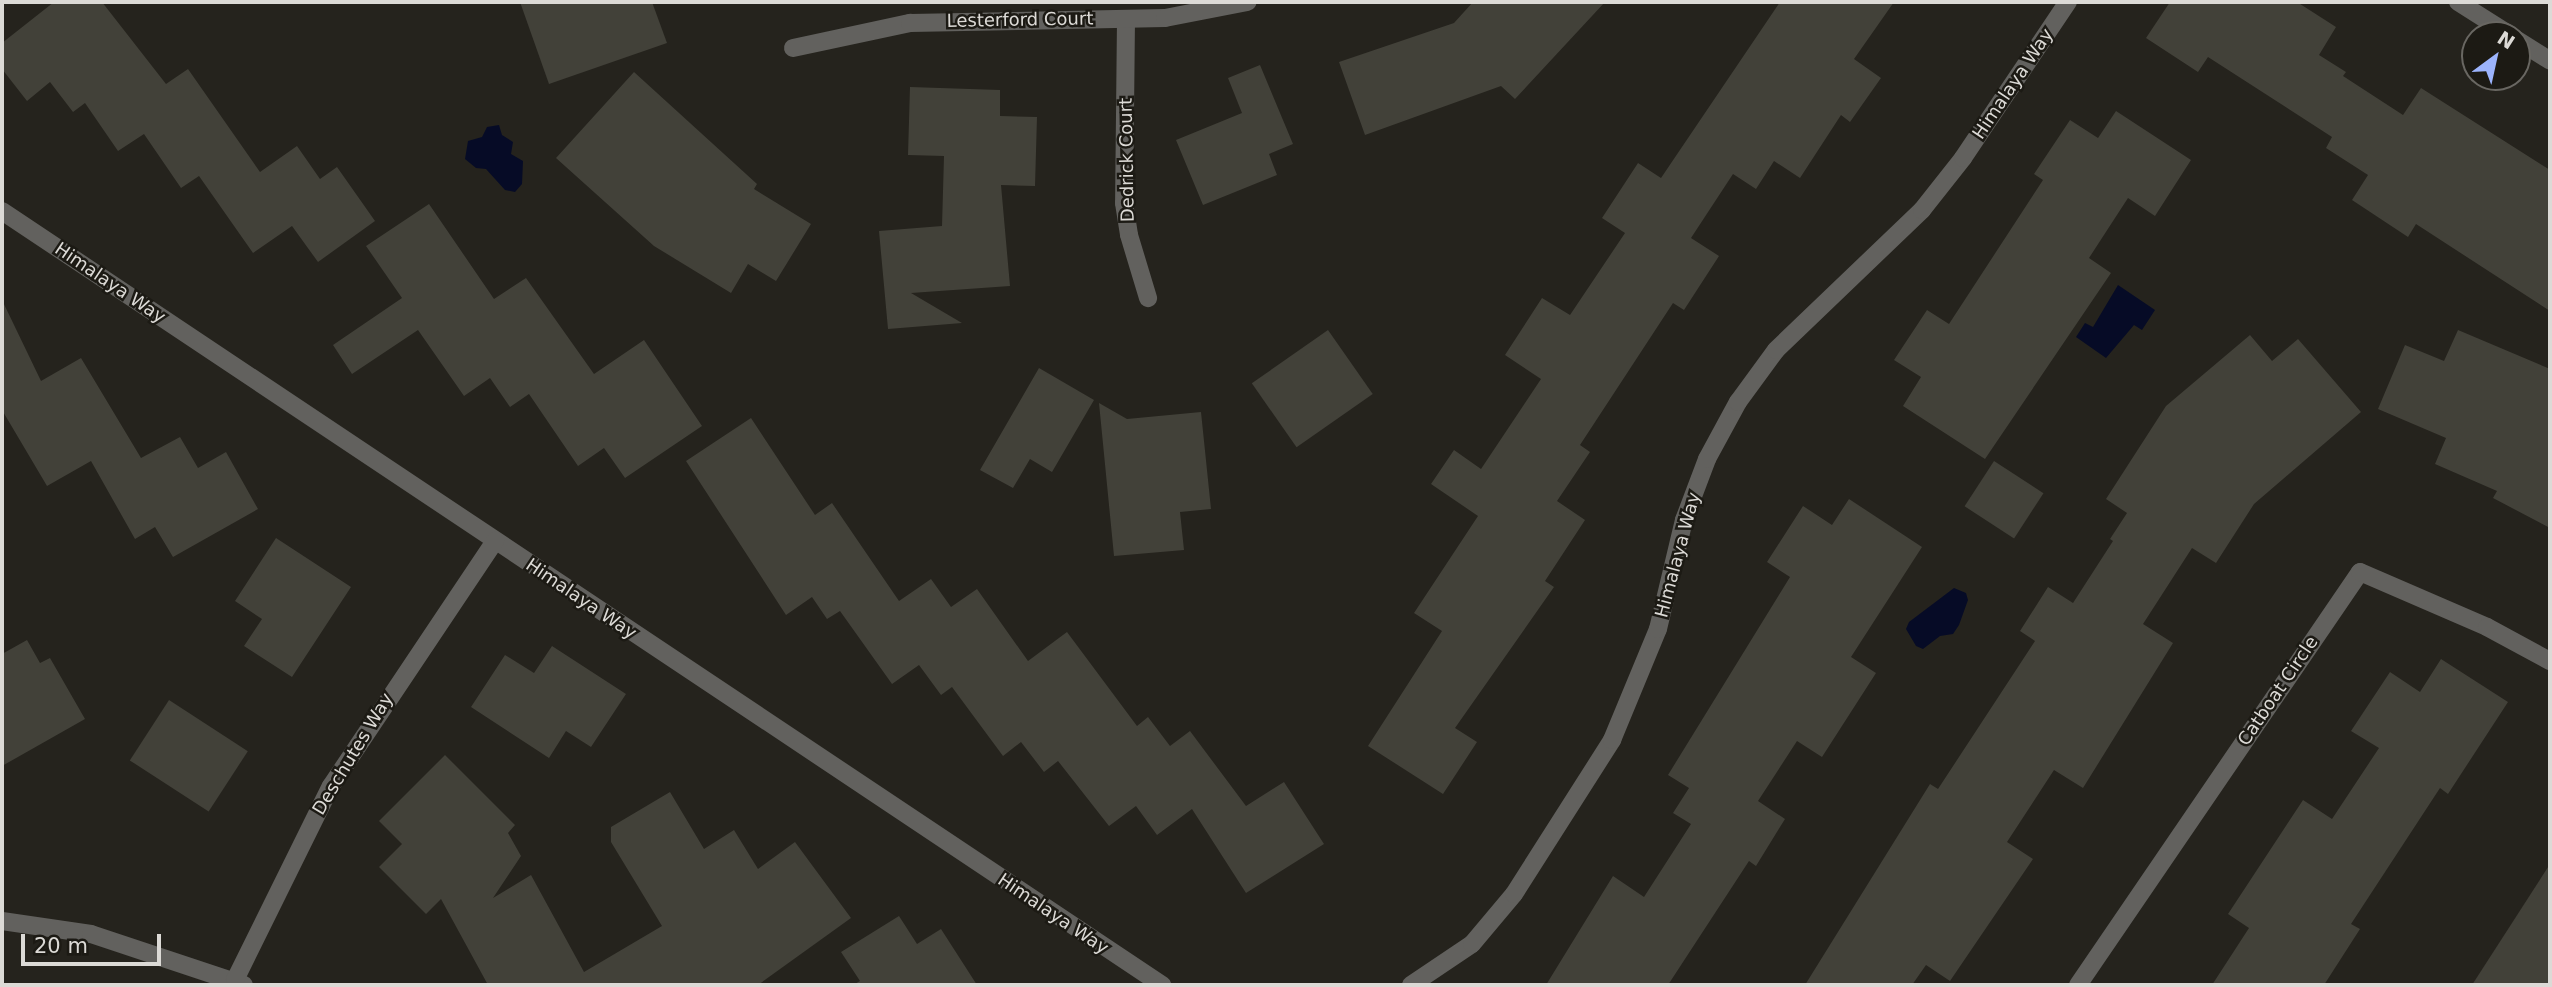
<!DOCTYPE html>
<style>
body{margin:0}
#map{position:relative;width:2552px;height:987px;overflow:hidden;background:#25231d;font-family:"DejaVu Sans",sans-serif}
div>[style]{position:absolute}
.water>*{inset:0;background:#060b26}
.building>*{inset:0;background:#424139;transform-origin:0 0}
.minor>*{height:18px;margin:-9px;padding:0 9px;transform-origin:9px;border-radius:9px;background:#62615e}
.tertiary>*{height:18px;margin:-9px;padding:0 9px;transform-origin:9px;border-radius:9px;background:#62615e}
span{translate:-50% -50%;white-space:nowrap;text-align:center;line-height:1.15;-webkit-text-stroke:5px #1c1a14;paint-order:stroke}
.street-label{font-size:18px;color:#dcdad6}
.frame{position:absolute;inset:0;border:4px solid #dcdad6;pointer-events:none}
.north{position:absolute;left:2461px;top:21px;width:70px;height:70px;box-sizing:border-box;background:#1c1a14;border:2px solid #696762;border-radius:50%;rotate:33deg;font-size:19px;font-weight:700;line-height:28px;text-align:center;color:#dcdad6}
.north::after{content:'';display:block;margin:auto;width:24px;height:32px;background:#9cb4fd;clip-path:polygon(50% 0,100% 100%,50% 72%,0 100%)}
.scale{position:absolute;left:21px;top:934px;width:140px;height:32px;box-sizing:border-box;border:4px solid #dcdad6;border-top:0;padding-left:9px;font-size:21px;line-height:24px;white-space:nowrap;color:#dcdad6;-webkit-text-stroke:5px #1c1a14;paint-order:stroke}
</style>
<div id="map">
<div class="water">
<i style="clip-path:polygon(499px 125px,502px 135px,513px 142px,511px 154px,523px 161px,522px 184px,515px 192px,505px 190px,486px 169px,476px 168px,465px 159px,468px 141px,482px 137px,487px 127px)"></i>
<i style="clip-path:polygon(2118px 285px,2155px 310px,2142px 330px,2134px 325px,2106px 358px,2076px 337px,2085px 323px,2093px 327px)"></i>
<i style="clip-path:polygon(1954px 588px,1966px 593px,1968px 600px,1959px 625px,1953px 634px,1940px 636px,1923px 649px,1916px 646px,1906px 629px,1909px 622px)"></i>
</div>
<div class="building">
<i style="clip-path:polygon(54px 2px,102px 2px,166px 84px,188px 69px,260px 172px,297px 146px,320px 179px,337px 167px,375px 221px,318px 262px,292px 226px,253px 253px,199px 176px,181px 188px,144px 134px,118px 151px,85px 103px,73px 112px,50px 82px,27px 101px,2px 69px,2px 43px)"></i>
<i style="clip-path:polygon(520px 2px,652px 2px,667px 43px,549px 84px)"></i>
<i style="clip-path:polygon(1473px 2px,1605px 2px,1515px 99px,1501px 86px,1365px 135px,1339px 62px,1454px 23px)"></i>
<i style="clip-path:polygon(1780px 2px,1894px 2px,1854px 59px,1881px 78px,1850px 122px,1841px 115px,1800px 178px,1774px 161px,1756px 189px,1733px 174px,1691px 238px,1719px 256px,1684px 310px,1673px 303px,1580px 445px,1590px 452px,1557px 501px,1585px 520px,1545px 581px,1554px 587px,1455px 728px,1477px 742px,1443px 794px,1368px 746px,1442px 631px,1414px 613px,1478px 516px,1431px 484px,1454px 450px,1481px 469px,1541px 379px,1505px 355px,1542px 298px,1570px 315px,1625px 233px,1602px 218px,1638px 163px,1661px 178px)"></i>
<i style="clip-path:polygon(2170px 2px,2297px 2px,2336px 27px,2319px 55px,2346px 72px,2343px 76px,2403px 115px,2421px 88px,2550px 170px,2550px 311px,2416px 224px,2408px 237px,2352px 200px,2368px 175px,2326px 148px,2332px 137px,2208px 57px,2198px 72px,2146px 38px)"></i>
<i style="clip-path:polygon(1260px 65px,1293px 144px,1269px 154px,1277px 175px,1203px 205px,1176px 140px,1242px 113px,1228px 78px)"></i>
<i style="clip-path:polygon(634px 72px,757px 184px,754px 189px,811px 224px,776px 281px,748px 264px,731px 293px,654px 246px,556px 158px)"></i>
<i style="clip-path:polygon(910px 87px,1000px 90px,1000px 116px,1037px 117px,1035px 186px,1001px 185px,1010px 286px,911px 293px,962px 323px,888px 329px,879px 231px,942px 226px,944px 156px,908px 155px)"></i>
<i style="clip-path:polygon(2116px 111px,2191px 160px,2155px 216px,2128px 198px,2089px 258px,2111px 273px,1985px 459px,1903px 406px,1921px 377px,1894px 360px,1927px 310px,1949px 324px,2043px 180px,2034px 174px,2070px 120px,2098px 138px)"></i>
<i style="clip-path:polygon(429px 204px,494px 299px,526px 278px,594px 374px,644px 340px,702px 426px,625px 478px,604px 448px,578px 466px,529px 394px,510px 407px,490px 378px,464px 396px,418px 330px,352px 374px,333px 345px,402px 298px,366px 246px)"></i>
<i style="clip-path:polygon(2px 300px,41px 381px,81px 358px,141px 458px,180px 437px,198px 468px,226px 452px,258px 509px,173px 557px,155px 527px,135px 539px,91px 461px,47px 486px,2px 410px)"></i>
<i style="left:1328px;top:330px;width:78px;height:93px;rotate:55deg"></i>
<i style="clip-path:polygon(2458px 330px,2550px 369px,2550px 528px,2493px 498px,2497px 491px,2435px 464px,2446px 438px,2378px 409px,2405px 345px,2444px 361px)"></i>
<i style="clip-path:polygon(2250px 335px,2272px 361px,2298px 339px,2361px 412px,2254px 504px,2216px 563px,2192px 548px,2143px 624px,2173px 643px,2083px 788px,2054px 770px,2007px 842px,2033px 859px,1950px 981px,1926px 965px,1912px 985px,1805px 985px,1930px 784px,1938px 789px,2035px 641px,2020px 631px,2048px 587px,2073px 603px,2113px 541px,2110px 539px,2127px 513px,2106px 499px,2166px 406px)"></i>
<i style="clip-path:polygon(1039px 368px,1094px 400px,1052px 472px,1030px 459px,1013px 488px,980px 470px)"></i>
<i style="clip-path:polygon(1099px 403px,1127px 419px,1201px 412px,1211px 509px,1180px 512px,1184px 550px,1114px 556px)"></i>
<i style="clip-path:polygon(751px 418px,815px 515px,832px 503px,899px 601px,931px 579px,951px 607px,977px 589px,1028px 661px,1067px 632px,1137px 726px,1148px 717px,1170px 746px,1190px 731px,1246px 806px,1284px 782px,1324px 844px,1246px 893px,1192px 809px,1157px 835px,1136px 806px,1109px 826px,1058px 761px,1044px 772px,1021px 742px,1003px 756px,952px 687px,941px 695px,919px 665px,892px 684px,840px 611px,827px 619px,812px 597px,786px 615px,686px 461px)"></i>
<i style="left:1994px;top:461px;width:59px;height:54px;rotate:33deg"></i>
<i style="clip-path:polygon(1849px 499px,1922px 547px,1851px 657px,1876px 673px,1822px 757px,1797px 741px,1758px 801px,1785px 819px,1756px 866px,1749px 861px,1668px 985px,1546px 985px,1613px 876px,1644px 897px,1691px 824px,1673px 813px,1689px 788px,1668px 775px,1790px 577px,1767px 562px,1803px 506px,1832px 525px)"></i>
<i style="clip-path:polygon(276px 538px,351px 587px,292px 677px,244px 646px,262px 619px,235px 601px)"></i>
<i style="clip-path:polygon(27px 640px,40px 663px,50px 658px,85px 719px,2px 766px,2px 654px)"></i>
<i style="clip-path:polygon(552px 646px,626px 694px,591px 747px,566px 731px,549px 758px,471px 707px,505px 655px,534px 673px)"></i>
<i style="clip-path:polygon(2441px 659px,2508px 702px,2448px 794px,2440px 788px,2351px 924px,2360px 929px,2324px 985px,2212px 985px,2249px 928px,2228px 914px,2303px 800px,2332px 819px,2379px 748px,2351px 731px,2390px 672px,2420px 692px)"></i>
<i style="left:169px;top:700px;width:94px;height:72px;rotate:33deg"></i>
<i style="clip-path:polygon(445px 755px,515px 825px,508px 833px,521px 856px,493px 898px,531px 875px,584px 972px,662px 926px,611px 842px,611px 827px,670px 792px,704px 849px,734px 830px,758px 869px,795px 842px,851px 918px,758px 985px,488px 985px,441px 899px,426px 914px,379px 867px,402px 844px,379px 821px)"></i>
<i style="clip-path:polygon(2550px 864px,2550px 985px,2472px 985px)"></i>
<i style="clip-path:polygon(899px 916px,917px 944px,941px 929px,977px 985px,853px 985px,860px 981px,841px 952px)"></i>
</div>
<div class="minor">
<i style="left:1126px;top:19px;width:184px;rotate:90.6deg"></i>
<i style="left:1124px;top:203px;width:32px;rotate:81deg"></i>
<i style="left:1129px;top:235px;width:66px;rotate:73.2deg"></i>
<i style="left:793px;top:48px;width:120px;rotate:-12.1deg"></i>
<i style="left:910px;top:23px;width:255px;rotate:-1.1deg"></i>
<i style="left:1165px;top:18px;width:84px;rotate:-11deg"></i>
<i style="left:2px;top:211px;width:1395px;rotate:33.71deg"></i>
<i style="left:2px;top:921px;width:90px;rotate:8.3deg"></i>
<i style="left:91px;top:934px;width:161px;rotate:18.4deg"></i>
<i style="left:235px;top:980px;width:216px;rotate:-63.7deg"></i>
<i style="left:331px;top:786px;width:295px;rotate:-56.2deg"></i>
<i style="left:1411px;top:985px;width:73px;rotate:-33.9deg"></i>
<i style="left:1472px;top:944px;width:65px;rotate:-50deg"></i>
<i style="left:1514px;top:894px;width:183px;rotate:-57.5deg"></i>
<i style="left:1612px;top:740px;width:120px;rotate:-67.5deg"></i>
<i style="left:1658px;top:629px;width:112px;rotate:-76.6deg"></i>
<i style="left:1684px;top:520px;width:65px;rotate:-69.3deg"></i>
<i style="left:1707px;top:459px;width:65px;rotate:-61.5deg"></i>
<i style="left:1738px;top:402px;width:64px;rotate:-53.8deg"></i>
<i style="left:1776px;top:350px;width:202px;rotate:-43.8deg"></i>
<i style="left:1922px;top:210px;width:66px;rotate:-51.7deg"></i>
<i style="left:1963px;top:158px;width:188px;rotate:-56.1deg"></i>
<i style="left:2078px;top:985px;width:500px;rotate:-55.67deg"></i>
<i style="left:2360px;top:572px;width:138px;rotate:23.4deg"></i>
<i style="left:2487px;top:627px;width:72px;rotate:28.4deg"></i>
</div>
<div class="tertiary">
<i style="left:2458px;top:2px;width:62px;rotate:32.4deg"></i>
<i style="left:2517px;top:40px;width:39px;rotate:32deg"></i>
</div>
<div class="street-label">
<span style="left:1020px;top:20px;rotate:-1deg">Lesterford Court</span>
<span style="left:2013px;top:84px;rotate:-56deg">Himalaya Way</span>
<span style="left:1127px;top:160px;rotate:-91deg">Dedrick Court</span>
<span style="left:110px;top:283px;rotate:34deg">Himalaya Way</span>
<span style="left:1678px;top:555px;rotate:-75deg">Himalaya Way</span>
<span style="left:581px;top:599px;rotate:34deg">Himalaya Way</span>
<span style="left:2278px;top:691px;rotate:-56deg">Catboat Circle</span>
<span style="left:353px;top:754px;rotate:-59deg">Deschutes Way</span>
<span style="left:1053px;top:914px;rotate:34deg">Himalaya Way</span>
</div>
<div class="frame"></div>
<div class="north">N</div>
<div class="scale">20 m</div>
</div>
